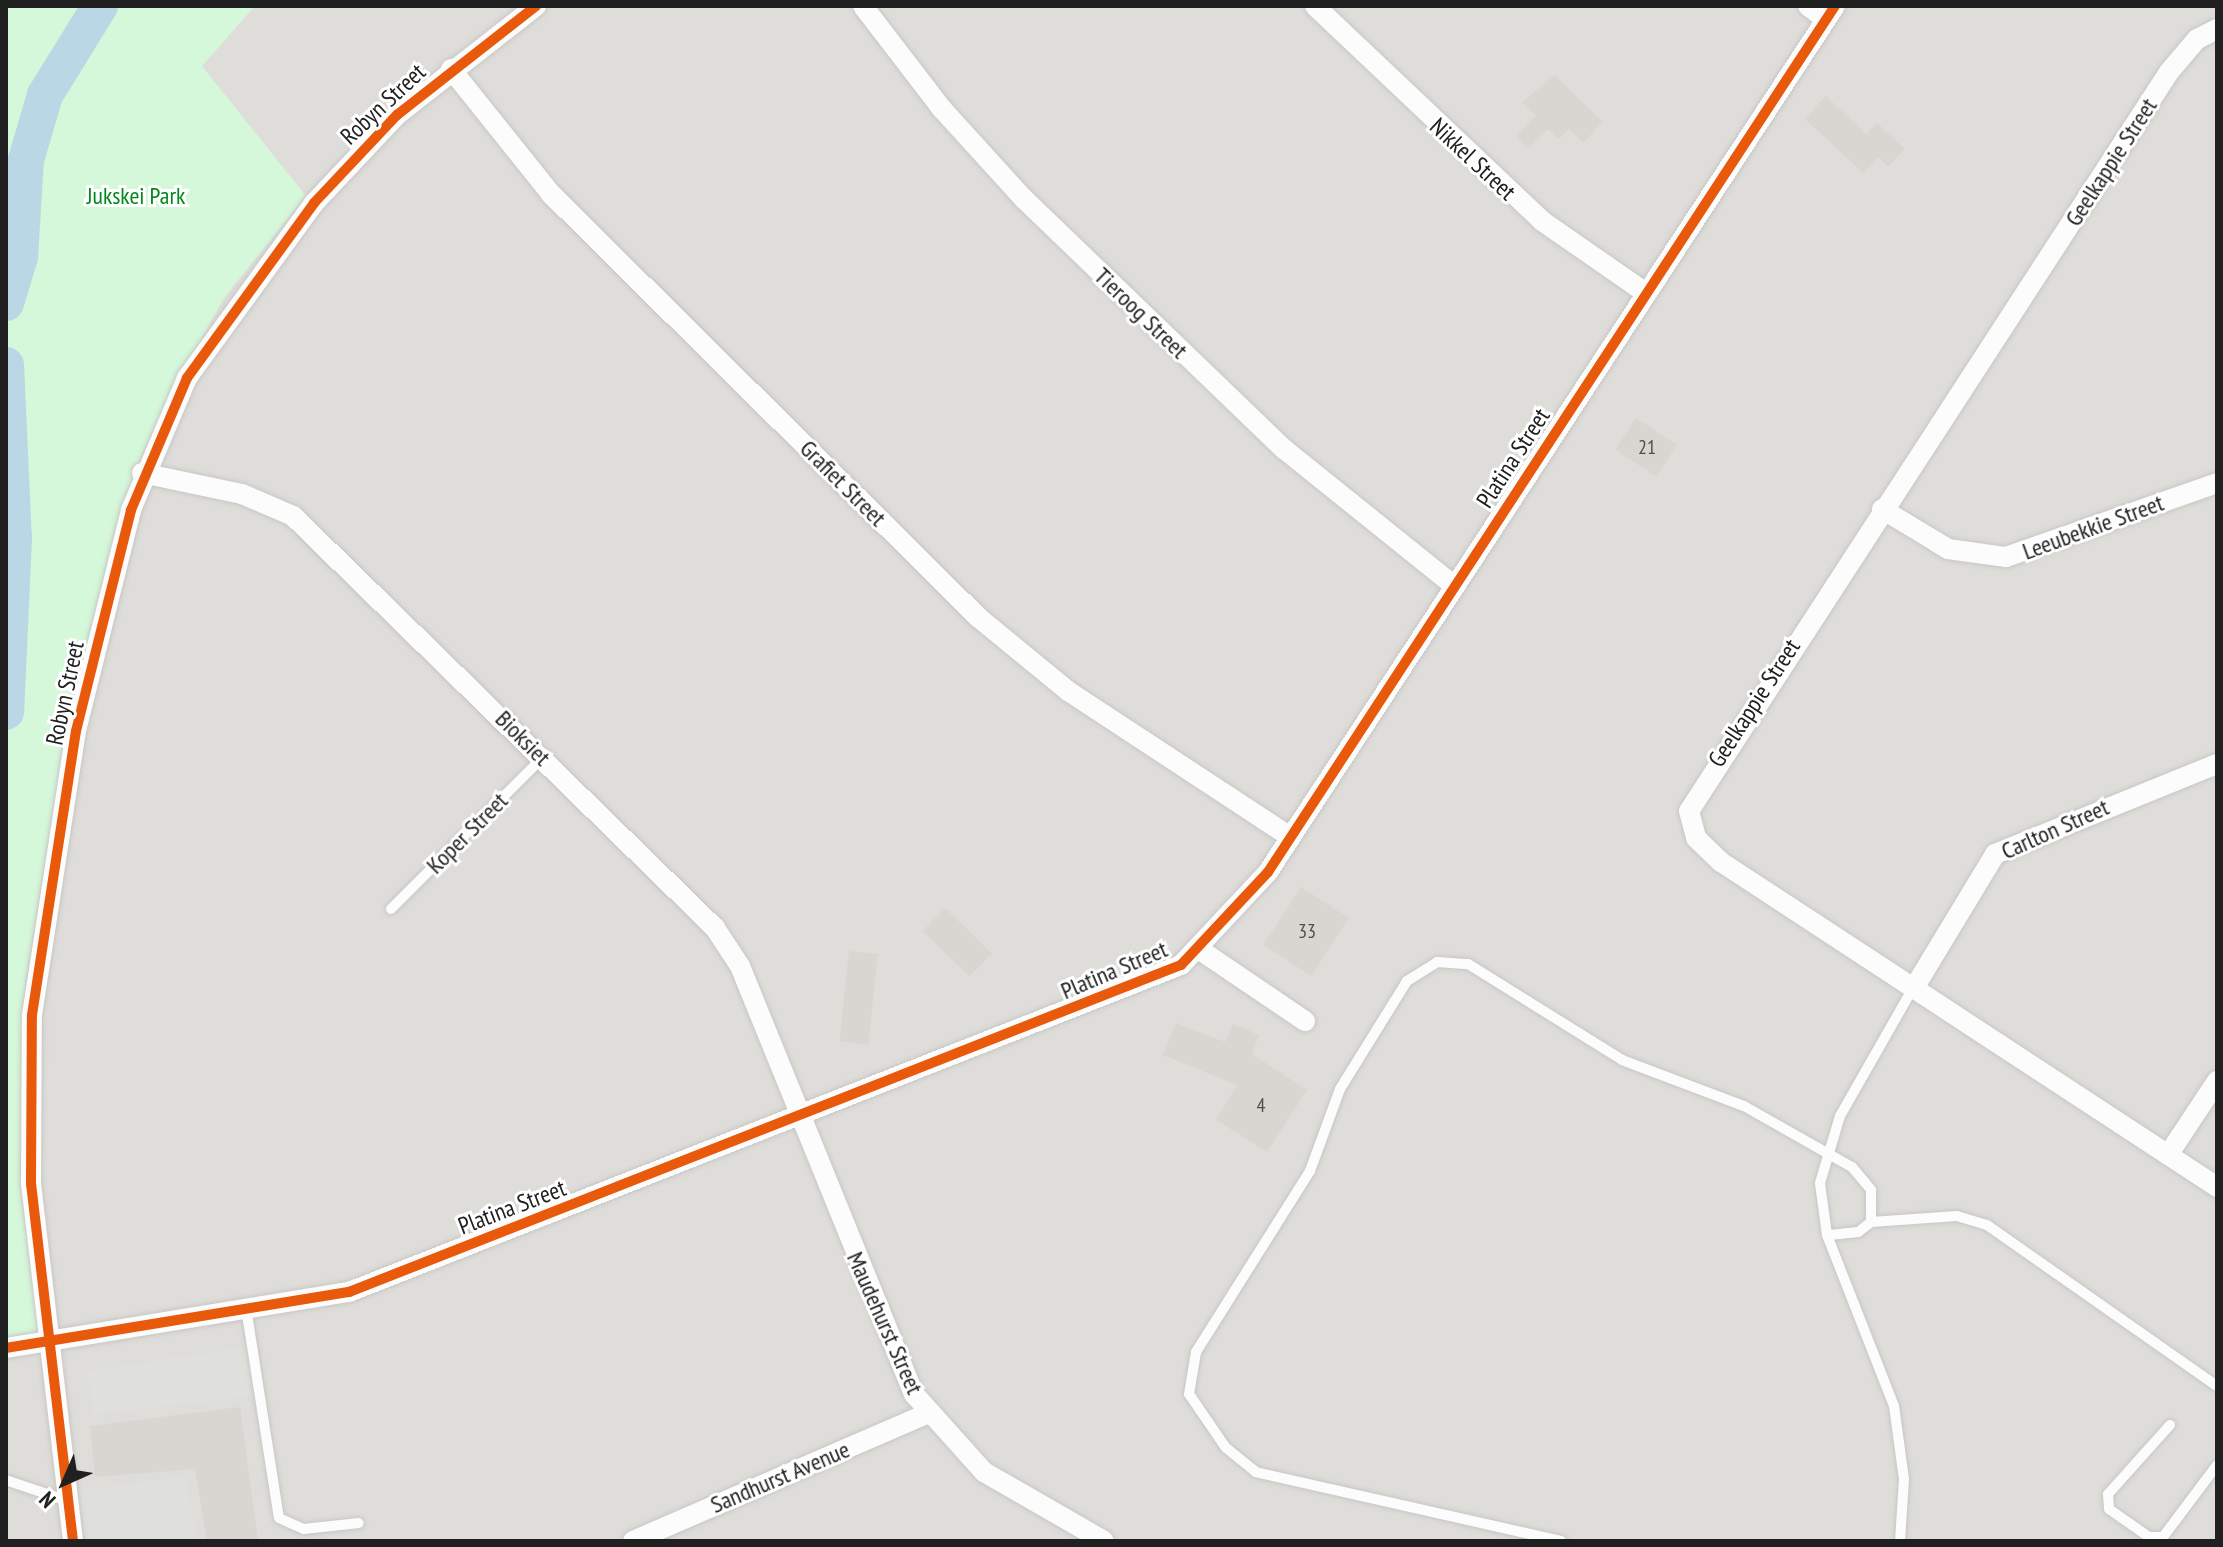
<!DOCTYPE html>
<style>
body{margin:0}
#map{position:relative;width:2223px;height:1547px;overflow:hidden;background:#efeee9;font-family:"PT Sans Narrow",sans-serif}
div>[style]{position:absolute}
.residential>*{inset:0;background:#deddda;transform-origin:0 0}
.park>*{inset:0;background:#d5f7da}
.parking>*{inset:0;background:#dfdfdc}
.river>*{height:36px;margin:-18px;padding:0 18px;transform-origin:18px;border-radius:18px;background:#b9d7e5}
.building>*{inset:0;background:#d8d6d1;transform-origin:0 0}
.roads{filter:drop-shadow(0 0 2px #c7c7c5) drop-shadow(0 0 2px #c7c7c5)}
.service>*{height:10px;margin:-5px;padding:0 5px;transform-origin:5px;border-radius:5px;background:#fdfcfc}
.minor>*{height:20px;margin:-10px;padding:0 10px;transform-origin:10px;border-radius:10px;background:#fdfcfc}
.cycleway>*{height:10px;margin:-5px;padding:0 5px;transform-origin:5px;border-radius:5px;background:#e8590c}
span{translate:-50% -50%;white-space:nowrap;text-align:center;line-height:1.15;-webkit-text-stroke:6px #fff;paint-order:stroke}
.number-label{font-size:20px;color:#4f4e4d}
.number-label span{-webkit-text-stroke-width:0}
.street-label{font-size:24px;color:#202020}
.park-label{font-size:24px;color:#01871c}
.frame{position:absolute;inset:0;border:8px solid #202020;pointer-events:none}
.north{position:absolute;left:24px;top:1443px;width:80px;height:80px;-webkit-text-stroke:6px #fff;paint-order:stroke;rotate:225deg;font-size:22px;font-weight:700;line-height:32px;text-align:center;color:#202020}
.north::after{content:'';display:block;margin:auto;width:28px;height:36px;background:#202020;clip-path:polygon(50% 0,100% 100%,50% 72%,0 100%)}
</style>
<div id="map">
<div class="residential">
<i style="left:6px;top:6px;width:2211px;height:1535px"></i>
</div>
<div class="park">
<i style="clip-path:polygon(6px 6px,255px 6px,202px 66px,306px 196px,224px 298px,169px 397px,138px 464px,111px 554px,68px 724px,25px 982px,23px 1160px,42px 1343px,6px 1349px)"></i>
</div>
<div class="parking">
<i style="clip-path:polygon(253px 1346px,259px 1396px,93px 1414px,87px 1371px)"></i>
<i style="clip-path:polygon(186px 1476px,196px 1541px,82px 1541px,76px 1491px)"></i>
</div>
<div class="river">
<i style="left:6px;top:303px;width:48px;rotate:-73.1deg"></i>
<i style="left:20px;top:257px;width:97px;rotate:-86.5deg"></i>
<i style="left:26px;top:160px;width:68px;rotate:-73.7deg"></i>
<i style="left:45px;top:95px;width:105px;rotate:-58.3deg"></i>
<i style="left:6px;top:365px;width:173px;rotate:87.4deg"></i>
<i style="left:14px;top:538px;width:174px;rotate:92.6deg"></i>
</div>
<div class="building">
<i style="clip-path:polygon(1555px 75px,1602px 121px,1584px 143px,1569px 129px,1559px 139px,1548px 129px,1529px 148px,1516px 136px,1536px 115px,1522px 102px)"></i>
<i style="clip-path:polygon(1826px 96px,1866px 134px,1877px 123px,1905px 149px,1888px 167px,1878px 157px,1863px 173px,1805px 119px)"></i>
<i style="left:1636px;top:418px;width:49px;height:38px;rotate:33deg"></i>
<i style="left:1301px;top:887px;width:57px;height:69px;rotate:33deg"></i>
<i style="left:945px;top:908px;width:65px;height:32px;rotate:44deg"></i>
<i style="left:849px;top:951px;width:29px;height:91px;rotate:6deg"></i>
<i style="clip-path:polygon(1176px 1023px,1225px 1042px,1233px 1024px,1259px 1035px,1252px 1054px,1307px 1090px,1267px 1152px,1216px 1120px,1237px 1085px,1163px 1055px)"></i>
<i style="clip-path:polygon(240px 1407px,258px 1541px,207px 1541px,195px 1469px,95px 1477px,90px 1426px)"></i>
</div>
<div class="roads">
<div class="service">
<i style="left:391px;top:909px;width:215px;rotate:-45deg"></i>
<i style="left:1871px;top:1222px;width:86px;rotate:-4deg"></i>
<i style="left:1957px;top:1216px;width:31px;rotate:17deg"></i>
<i style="left:1987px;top:1225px;width:281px;rotate:35deg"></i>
<i style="left:247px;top:1314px;width:206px;rotate:81.1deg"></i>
<i style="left:279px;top:1518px;width:27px;rotate:24deg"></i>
<i style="left:304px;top:1529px;width:55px;rotate:-6.2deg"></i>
<i style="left:2170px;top:1425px;width:93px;rotate:131.9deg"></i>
<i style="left:2108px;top:1494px;width:15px;rotate:86deg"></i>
<i style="left:2109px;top:1509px;width:49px;rotate:35deg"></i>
<i style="left:2149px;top:1537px;width:14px"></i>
<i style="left:2163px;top:1537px;width:90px;rotate:-53.1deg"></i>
<i style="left:6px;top:1480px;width:65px;rotate:18.7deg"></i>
<i style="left:1561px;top:1541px;width:313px;rotate:-167.3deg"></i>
<i style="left:1256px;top:1472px;width:38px;rotate:-141deg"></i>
<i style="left:1226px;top:1448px;width:65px;rotate:-124.4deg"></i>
<i style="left:1189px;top:1394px;width:43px;rotate:-80.5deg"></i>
<i style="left:1196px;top:1352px;width:214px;rotate:-57.8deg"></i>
<i style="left:1310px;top:1171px;width:87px;rotate:-69.9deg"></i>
<i style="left:1340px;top:1089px;width:127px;rotate:-58.2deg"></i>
<i style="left:1407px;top:981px;width:36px;rotate:-32deg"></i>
<i style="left:1437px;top:962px;width:31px;rotate:4deg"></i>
<i style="left:1468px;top:964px;width:181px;rotate:31.9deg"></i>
<i style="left:1622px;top:1060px;width:130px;rotate:20.7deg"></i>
<i style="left:1744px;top:1106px;width:124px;rotate:29.5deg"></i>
<i style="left:1852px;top:1167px;width:30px;rotate:50deg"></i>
<i style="left:1871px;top:1190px;width:32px;rotate:90deg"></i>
<i style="left:1871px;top:1222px;width:16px;rotate:142deg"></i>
<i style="left:1858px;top:1232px;width:31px;rotate:174deg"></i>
<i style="left:1900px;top:1541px;width:62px;rotate:-86.3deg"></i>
<i style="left:1904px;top:1479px;width:74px;rotate:-97.8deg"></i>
<i style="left:1894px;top:1406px;width:184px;rotate:-111.4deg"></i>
<i style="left:1827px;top:1235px;width:52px;rotate:-97.7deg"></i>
<i style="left:1820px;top:1183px;width:70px;rotate:-73.4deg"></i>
<i style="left:1840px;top:1116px;width:147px;rotate:-60.3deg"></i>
</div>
<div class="minor">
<i style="left:863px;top:6px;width:130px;rotate:52.5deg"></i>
<i style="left:942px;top:109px;width:122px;rotate:47.7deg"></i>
<i style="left:1024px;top:199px;width:361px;rotate:43.9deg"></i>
<i style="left:1284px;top:449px;width:217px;rotate:38.8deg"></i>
<i style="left:1315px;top:6px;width:313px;rotate:43.4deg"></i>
<i style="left:1542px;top:221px;width:126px;rotate:34.7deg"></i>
<i style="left:1808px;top:6px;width:22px;rotate:36deg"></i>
<i style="left:2217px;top:29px;width:22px;rotate:153deg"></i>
<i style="left:2197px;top:39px;width:43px;rotate:130.3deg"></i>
<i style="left:2169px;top:72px;width:881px;rotate:123deg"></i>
<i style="left:1689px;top:811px;width:28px;rotate:75deg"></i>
<i style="left:1696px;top:838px;width:35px;rotate:44deg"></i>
<i style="left:1721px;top:862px;width:593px;rotate:33.23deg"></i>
<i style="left:451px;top:69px;width:160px;rotate:51.3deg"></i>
<i style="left:551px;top:194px;width:601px;rotate:44.73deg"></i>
<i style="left:978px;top:617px;width:117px;rotate:39.4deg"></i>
<i style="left:1068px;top:691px;width:264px;rotate:33.3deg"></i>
<i style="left:142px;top:473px;width:102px;rotate:11.9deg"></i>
<i style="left:242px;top:494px;width:56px;rotate:23.3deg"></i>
<i style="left:293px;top:516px;width:590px;rotate:44.31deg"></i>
<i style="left:715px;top:928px;width:45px;rotate:56.7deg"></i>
<i style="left:740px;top:966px;width:462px;rotate:67.9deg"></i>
<i style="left:914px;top:1394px;width:105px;rotate:48.1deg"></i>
<i style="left:984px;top:1472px;width:138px;rotate:29.9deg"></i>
<i style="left:1882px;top:509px;width:77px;rotate:31.2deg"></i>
<i style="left:1948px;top:549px;width:59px;rotate:7.9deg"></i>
<i style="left:2006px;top:557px;width:224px;rotate:-19.3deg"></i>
<i style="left:1200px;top:950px;width:127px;rotate:34.1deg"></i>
<i style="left:1914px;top:988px;width:157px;rotate:-58.8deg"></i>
<i style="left:1995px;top:854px;width:240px;rotate:-22.1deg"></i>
<i style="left:2168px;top:1155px;width:89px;rotate:-56.5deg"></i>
<i style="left:6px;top:1348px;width:348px;rotate:-9.3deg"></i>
<i style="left:349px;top:1292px;width:894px;rotate:-21.46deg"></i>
<i style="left:1181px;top:965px;width:127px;rotate:-46.9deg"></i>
<i style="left:1268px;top:872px;width:1035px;rotate:-56.79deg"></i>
<i style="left:73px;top:1541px;width:359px;rotate:-96.7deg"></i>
<i style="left:31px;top:1184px;width:169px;rotate:-89.7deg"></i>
<i style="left:32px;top:1015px;width:287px;rotate:-81.2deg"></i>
<i style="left:76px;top:731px;width:228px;rotate:-76deg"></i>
<i style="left:131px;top:510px;width:143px;rotate:-67deg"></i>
<i style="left:187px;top:378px;width:216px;rotate:-54deg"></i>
<i style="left:314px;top:203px;width:121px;rotate:-46.7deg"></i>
<i style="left:397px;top:115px;width:177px;rotate:-38.1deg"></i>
<i style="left:633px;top:1541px;width:320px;rotate:-23.4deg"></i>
</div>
</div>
<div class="cycleway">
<i style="left:6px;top:1348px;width:348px;rotate:-9.3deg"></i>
<i style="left:349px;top:1292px;width:894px;rotate:-21.46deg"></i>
<i style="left:1181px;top:965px;width:127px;rotate:-46.9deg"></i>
<i style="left:1268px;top:872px;width:1035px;rotate:-56.79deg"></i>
<i style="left:73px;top:1541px;width:359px;rotate:-96.7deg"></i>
<i style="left:31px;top:1184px;width:169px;rotate:-89.7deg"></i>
<i style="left:32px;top:1015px;width:287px;rotate:-81.2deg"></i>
<i style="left:76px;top:731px;width:228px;rotate:-76deg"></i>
<i style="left:131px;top:510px;width:143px;rotate:-67deg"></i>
<i style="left:187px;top:378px;width:216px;rotate:-54deg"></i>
<i style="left:314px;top:203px;width:121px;rotate:-46.7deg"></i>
<i style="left:397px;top:115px;width:177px;rotate:-38.1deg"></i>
</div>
<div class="number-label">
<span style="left:1647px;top:447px">21</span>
<span style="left:1307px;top:931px">33</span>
<span style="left:1261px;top:1105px">4</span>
</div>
<div class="street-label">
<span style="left:383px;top:104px;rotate:-43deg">Robyn Street</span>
<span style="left:1473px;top:159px;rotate:43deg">Nikkel Street</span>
<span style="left:2111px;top:162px;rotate:-57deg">Geelkappie Street</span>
<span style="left:1141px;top:313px;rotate:44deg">Tieroog Street</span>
<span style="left:1513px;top:458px;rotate:-57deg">Platina Street</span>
<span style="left:843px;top:483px;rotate:45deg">Grafiet Street</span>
<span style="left:2093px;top:527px;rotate:-20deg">Leeubekkie Street</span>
<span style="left:65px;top:693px;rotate:-78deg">Robyn Street</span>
<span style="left:1754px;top:703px;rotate:-57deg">Geelkappie Street</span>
<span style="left:523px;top:738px;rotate:45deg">Bioksiet</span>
<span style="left:2055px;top:829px;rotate:-24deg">Carlton Street</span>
<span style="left:467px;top:833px;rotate:-45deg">Koper Street</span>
<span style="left:1114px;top:970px;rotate:-23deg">Platina Street</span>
<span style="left:512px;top:1207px;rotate:-21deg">Platina Street</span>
<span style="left:885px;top:1323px;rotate:66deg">Maudehurst Street</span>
<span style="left:780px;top:1477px;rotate:-23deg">Sandhurst Avenue</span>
</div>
<div class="park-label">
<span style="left:136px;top:196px">Jukskei Park</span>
</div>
<div class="frame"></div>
<div class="north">N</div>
</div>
